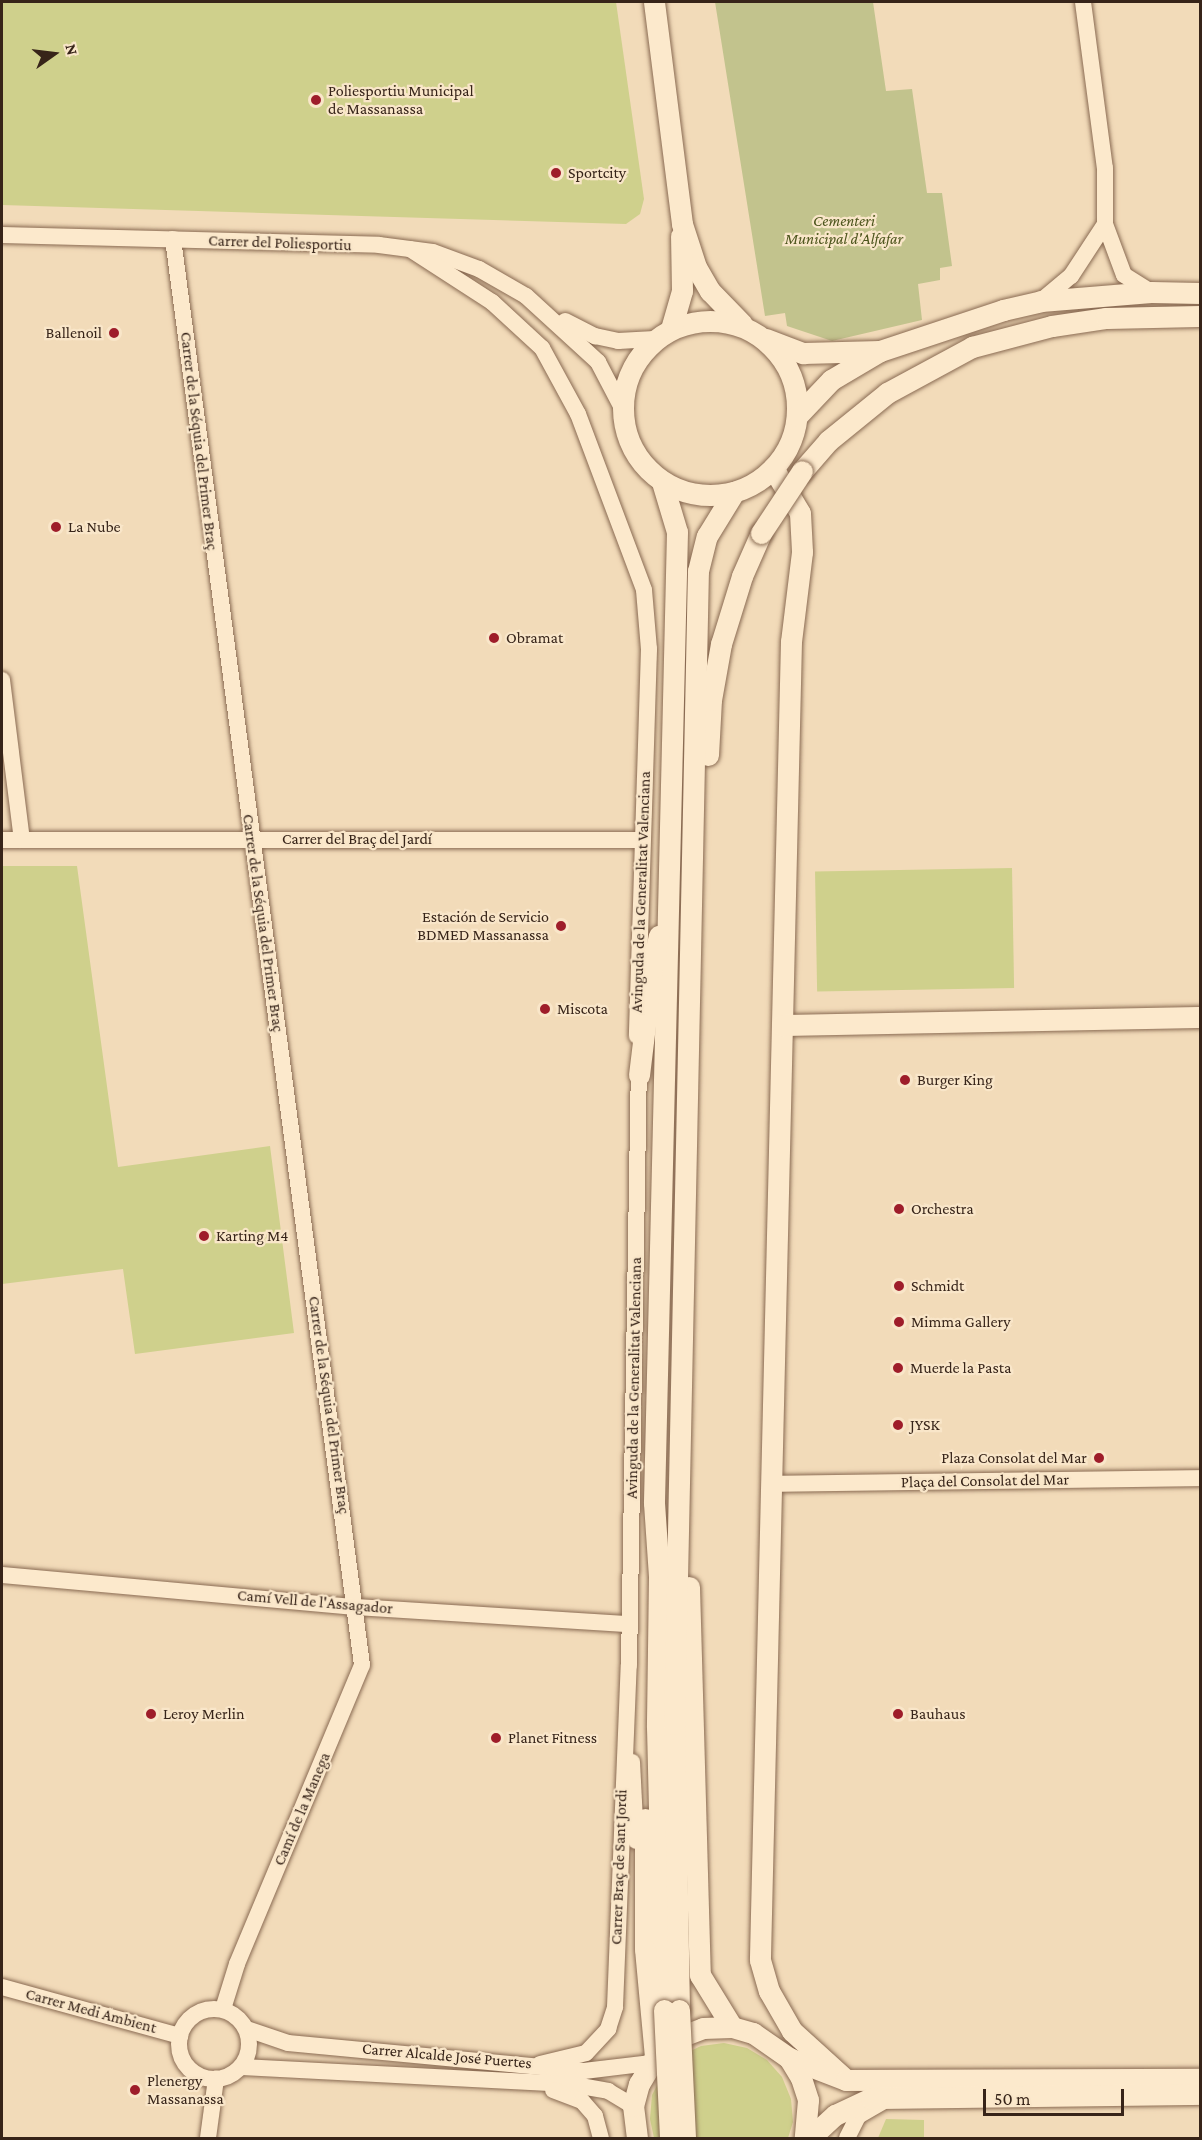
<!DOCTYPE html>
<meta charset="utf-8">
<style>
body{margin:0}
#map{position:relative;width:1202px;height:2140px;overflow:hidden;background:#f2dbb9;font-family:"Crimson Pro",serif}
div>[style]{position:absolute}
.green>*{inset:0;background:#cfd08c;transform-origin:0 0}
.cemetery>*{inset:0;background:#c2c38d}
.roads{filter:drop-shadow(0 0 2px #896a52) drop-shadow(0 0 2px #896a52)}
.minor>*{height:16px;margin:-8px;padding:0 8px;transform-origin:8px;border-radius:8px;background:#fce9cc}
.minor>.ring{margin:-8px;padding:0;box-sizing:content-box;background:none;border:16px solid #fce9cc;border-radius:50%}
.tertiary>*{height:21px;margin:-10.5px;padding:0 10.5px;transform-origin:10.5px;border-radius:10.5px;background:#fce9cc}
.tertiary>.ring{margin:-10.5px;padding:0;box-sizing:content-box;background:none;border:21px solid #fce9cc;border-radius:50%}
.bridges{filter:drop-shadow(0 0 2px #896a52) drop-shadow(0 0 2px #896a52)}
.tertiary-bridge>*{height:21px;margin:-10.5px;padding:0 10.5px;transform-origin:10.5px;border-radius:10.5px;background:#fce9cc}
.dots>*{width:16px;height:16px;translate:-50% -50%;box-sizing:border-box;border:3px solid #f9e6c9;border-radius:50%}
span{translate:-50% -50%;white-space:nowrap;text-align:center;line-height:1.15;-webkit-text-stroke:4.5px #f9e6c9;paint-order:stroke}
.poi-label{font-size:16px;color:#372419}
.left{translate:0 -50%;text-align:left}
.right{translate:-100% -50%;text-align:right}
.park-label{font-size:16px;color:#4d551d;font-style:italic}
.street-label{font-size:16px;color:#372419}
.frame{position:absolute;inset:0;border:3px solid #372419;pointer-events:none}
.north{position:absolute;left:24px;top:24px;width:60px;height:60px;-webkit-text-stroke:4px #f9e6c9;paint-order:stroke;rotate:76deg;font-size:16px;font-weight:700;line-height:24px;text-align:center;color:#372419}
.north::after{content:'';display:block;margin:auto;width:21px;height:27px;background:#372419;clip-path:polygon(50% 0,100% 100%,50% 72%,0 100%)}
.scale{position:absolute;left:983px;top:2089px;width:141px;height:27px;box-sizing:border-box;border:3px solid #372419;border-top:0;padding-left:8px;font-size:18px;line-height:21px;white-space:nowrap;color:#372419;-webkit-text-stroke:4px #f9e6c9;paint-order:stroke}
</style>
<div id="map">
<div class="green">
<i style="clip-path:polygon(2px 2px,616px 2px,644px 199px,640px 214px,626px 224px,2px 205px)"></i>
<i style="clip-path:polygon(2px 866px,77px 866px,118px 1167px,270px 1146px,294px 1333px,135px 1354px,123px 1269px,2px 1284px)"></i>
<i style="left:1012px;top:868px;width:120px;height:197px;rotate:89deg"></i>
<i style="clip-path:polygon(724px 2043px,747px 2048px,767px 2060px,782px 2077px,791px 2099px,793px 2122px,788px 2138px,654px 2138px,650px 2119px,652px 2095px,663px 2074px,680px 2056px,701px 2046px)"></i>
<i style="clip-path:polygon(886px 2119px,924px 2120px,924px 2138px,878px 2138px)"></i>
</div>
<div class="cemetery">
<i style="clip-path:polygon(715px 2px,873px 2px,886px 91px,912px 89px,927px 193px,942px 193px,952px 266px,940px 268px,940px 280px,918px 284px,922px 320px,832px 341px,787px 326px,785px 313px,765px 316px)"></i>
</div>
<div class="roads">
<div class="minor">
<i style="left:1083px;top:2px;width:167px;rotate:82.5deg"></i>
<i style="left:1105px;top:168px;width:56px;rotate:90deg"></i>
<i style="left:1105px;top:224px;width:54px;rotate:69.6deg"></i>
<i style="left:1124px;top:275px;width:32px;rotate:32deg"></i>
<i style="left:2px;top:235px;width:377px;rotate:1.5deg"></i>
<i style="left:379px;top:245px;width:54px;rotate:7.4deg"></i>
<i style="left:433px;top:252px;width:49px;rotate:20.3deg"></i>
<i style="left:479px;top:269px;width:54px;rotate:29.9deg"></i>
<i style="left:526px;top:296px;width:98px;rotate:42.5deg"></i>
<i style="left:598px;top:362px;width:52px;rotate:62.4deg"></i>
<i style="left:173px;top:239px;width:1438px;rotate:82.45deg"></i>
<i style="left:362px;top:1665px;width:324px;rotate:112.7deg"></i>
<i style="left:237px;top:1964px;width:47px;rotate:107.3deg"></i>
<i style="left:410px;top:249px;width:98px;rotate:32.9deg"></i>
<i style="left:492px;top:302px;width:68px;rotate:42.6deg"></i>
<i style="left:542px;top:348px;width:75px;rotate:61.4deg"></i>
<i style="left:578px;top:414px;width:188px;rotate:69.4deg"></i>
<i style="left:644px;top:590px;width:59px;rotate:85.2deg"></i>
<i style="left:649px;top:649px;width:387px;rotate:91.8deg"></i>
<i style="left:1041px;top:301px;width:39px;rotate:-40deg"></i>
<i style="left:1071px;top:276px;width:62px;rotate:-56.8deg"></i>
<i style="left:565px;top:321px;width:34px;rotate:27deg"></i>
<i style="left:595px;top:336px;width:24px;rotate:12deg"></i>
<i style="left:618px;top:341px;width:37px;rotate:-3deg"></i>
<i style="left:2px;top:680px;width:161px;rotate:82.9deg"></i>
<i style="left:2px;top:840px;width:638px"></i>
<i style="left:770px;top:1484px;width:430px;rotate:-0.8deg"></i>
<i style="left:2px;top:1575px;width:355px;rotate:5.2deg"></i>
<i style="left:356px;top:1607px;width:274px;rotate:3.6deg"></i>
<i style="left:632px;top:1762px;width:79px;rotate:87.1deg"></i>
<i style="left:2px;top:1987px;width:185px;rotate:15.4deg"></i>
<i class="ring" style="left:179px;top:2009px;width:54px;height:54px"></i>
<i style="left:247px;top:2029px;width:43px;rotate:18.9deg"></i>
<i style="left:288px;top:2043px;width:297px;rotate:5.4deg"></i>
<i style="left:584px;top:2071px;width:66px;rotate:-6.9deg"></i>
<i style="left:540px;top:2064px;width:47px;rotate:-13.4deg"></i>
<i style="left:586px;top:2053px;width:33px;rotate:-47deg"></i>
<i style="left:608px;top:2029px;width:23px;rotate:-72deg"></i>
<i style="left:615px;top:2007px;width:342px;rotate:-87.7deg"></i>
<i style="left:629px;top:1665px;width:601px;rotate:-89.05deg"></i>
<i style="left:242px;top:2067px;width:327px;rotate:3deg"></i>
<i style="left:569px;top:2084px;width:40px;rotate:10deg"></i>
<i style="left:608px;top:2091px;width:29px;rotate:31deg"></i>
<i style="left:553px;top:2090px;width:31px;rotate:21deg"></i>
<i style="left:582px;top:2101px;width:20px;rotate:49deg"></i>
<i style="left:595px;top:2116px;width:23px;rotate:75deg"></i>
<i style="left:208px;top:2138px;width:60px;rotate:-82.3deg"></i>
<i style="left:847px;top:2138px;width:25px;rotate:-63deg"></i>
<i style="left:858px;top:2116px;width:28px;rotate:-30deg"></i>
</div>
<div class="tertiary">
<i style="left:654px;top:2px;width:224px;rotate:82.8deg"></i>
<i style="left:682px;top:224px;width:45px;rotate:72deg"></i>
<i style="left:696px;top:267px;width:28px;rotate:60deg"></i>
<i style="left:710px;top:291px;width:46px;rotate:45.9deg"></i>
<i class="ring" style="left:623px;top:321px;width:153px;height:153px"></i>
<i style="left:671px;top:329px;width:40px;rotate:-74deg"></i>
<i style="left:682px;top:291px;width:55px;rotate:-91deg"></i>
<i style="left:766px;top:339px;width:40px;rotate:21deg"></i>
<i style="left:803px;top:353px;width:77px;rotate:-1.5deg"></i>
<i style="left:797px;top:416px;width:50px;rotate:-46.6deg"></i>
<i style="left:831px;top:380px;width:57px;rotate:-30.6deg"></i>
<i style="left:880px;top:351px;width:130px;rotate:-18.4deg"></i>
<i style="left:1003px;top:310px;width:39px;rotate:-13deg"></i>
<i style="left:1041px;top:301px;width:110px;rotate:-4.7deg"></i>
<i style="left:1151px;top:292px;width:49px;rotate:1.2deg"></i>
<i style="left:773px;top:468px;width:52px;rotate:59deg"></i>
<i style="left:800px;top:513px;width:39px;rotate:87deg"></i>
<i style="left:802px;top:552px;width:90px;rotate:97deg"></i>
<i style="left:791px;top:641px;width:1319px;rotate:91.35deg"></i>
<i style="left:760px;top:1960px;width:32px;rotate:74deg"></i>
<i style="left:769px;top:1991px;width:46px;rotate:60.1deg"></i>
<i style="left:792px;top:2031px;width:73px;rotate:42.2deg"></i>
<i style="left:802px;top:471px;width:40px;rotate:-49deg"></i>
<i style="left:828px;top:441px;width:76px;rotate:-39.1deg"></i>
<i style="left:887px;top:393px;width:97px;rotate:-28.4deg"></i>
<i style="left:972px;top:347px;width:83px;rotate:-14.7deg"></i>
<i style="left:1052px;top:326px;width:55px;rotate:-8.4deg"></i>
<i style="left:1106px;top:318px;width:94px;rotate:-1.2deg"></i>
<i style="left:662px;top:482px;width:52px;rotate:73.3deg"></i>
<i style="left:677px;top:532px;width:971px;rotate:91.36deg"></i>
<i style="left:654px;top:1503px;width:74px;rotate:86.1deg"></i>
<i style="left:659px;top:1577px;width:150px;rotate:90.8deg"></i>
<i style="left:657px;top:1727px;width:283px;rotate:88.6deg"></i>
<i style="left:708px;top:755px;width:55px;rotate:-86.9deg"></i>
<i style="left:711px;top:700px;width:57px;rotate:-79.9deg"></i>
<i style="left:721px;top:644px;width:71px;rotate:-72.8deg"></i>
<i style="left:742px;top:576px;width:47px;rotate:-66.2deg"></i>
<i style="left:782px;top:1025px;width:418px;rotate:-1.1deg"></i>
<i style="left:639px;top:1075px;width:108px;rotate:-83.1deg"></i>
<i style="left:652px;top:968px;width:33px;rotate:-78deg"></i>
<i style="left:689px;top:1587px;width:388px;rotate:88.4deg"></i>
<i style="left:700px;top:1975px;width:61px;rotate:58.4deg"></i>
<i style="left:645px;top:1819px;width:130px;rotate:90deg"></i>
<i style="left:645px;top:1949px;width:108px;rotate:84.7deg"></i>
<i style="left:679px;top:2010px;width:286px;rotate:-91deg"></i>
<i style="left:674px;top:1724px;width:1153px;rotate:-88.81deg"></i>
<i style="left:698px;top:571px;width:36px;rotate:-76deg"></i>
<i style="left:707px;top:536px;width:52px;rotate:-58.5deg"></i>
<i style="left:789px;top:2058px;width:61px;rotate:21.1deg"></i>
<i style="left:846px;top:2080px;width:354px;rotate:-0.2deg"></i>
<i style="left:637px;top:2138px;width:32px;rotate:-97deg"></i>
<i style="left:633px;top:2106px;width:23px;rotate:-75deg"></i>
<i style="left:639px;top:2084px;width:31px;rotate:-59deg"></i>
<i style="left:655px;top:2057px;width:29px;rotate:-41deg"></i>
<i style="left:677px;top:2038px;width:28px;rotate:-21deg"></i>
<i style="left:703px;top:2028px;width:29px;rotate:-2deg"></i>
<i style="left:732px;top:2027px;width:22px;rotate:16deg"></i>
<i style="left:753px;top:2033px;width:44px;rotate:34.8deg"></i>
<i style="left:789px;top:2058px;width:23px;rotate:59deg"></i>
<i style="left:801px;top:2078px;width:23px;rotate:72deg"></i>
<i style="left:808px;top:2100px;width:38px;rotate:95deg"></i>
<i style="left:810px;top:2138px;width:34px;rotate:-43deg"></i>
<i style="left:835px;top:2115px;width:40px;rotate:-25deg"></i>
<i style="left:871px;top:2098px;width:329px;rotate:-0.7deg"></i>
</div>
</div>
<div class="bridges">
<div class="tertiary-bridge">
<i style="left:761px;top:533px;width:74px;rotate:-56.5deg"></i>
<i style="left:664px;top:2010px;width:128px;rotate:87.3deg"></i>
<i style="left:679px;top:2010px;width:128px;rotate:87.3deg"></i>
</div>
</div>
<div class="dots">
<i style="left:316px;top:100px;background:#9e1d2a"></i>
<i style="left:556px;top:173px;background:#9e1d2a"></i>
<i style="left:114px;top:333px;background:#9e1d2a"></i>
<i style="left:56px;top:527px;background:#9e1d2a"></i>
<i style="left:494px;top:638px;background:#9e1d2a"></i>
<i style="left:561px;top:926px;background:#9e1d2a"></i>
<i style="left:545px;top:1009px;background:#9e1d2a"></i>
<i style="left:905px;top:1080px;background:#9e1d2a"></i>
<i style="left:899px;top:1209px;background:#9e1d2a"></i>
<i style="left:204px;top:1236px;background:#9e1d2a"></i>
<i style="left:899px;top:1286px;background:#9e1d2a"></i>
<i style="left:899px;top:1322px;background:#9e1d2a"></i>
<i style="left:898px;top:1368px;background:#9e1d2a"></i>
<i style="left:898px;top:1425px;background:#9e1d2a"></i>
<i style="left:1099px;top:1458px;background:#9e1d2a"></i>
<i style="left:151px;top:1714px;background:#9e1d2a"></i>
<i style="left:898px;top:1714px;background:#9e1d2a"></i>
<i style="left:496px;top:1738px;background:#9e1d2a"></i>
<i style="left:135px;top:2090px;background:#9e1d2a"></i>
</div>
<div class="poi-label">
<span class="left" style="left:328px;top:100px">Poliesportiu Municipal<br>de Massanassa</span>
<span class="left" style="left:568px;top:173px">Sportcity</span>
<span class="right" style="left:102px;top:333px">Ballenoil</span>
<span class="left" style="left:68px;top:527px">La Nube</span>
<span class="left" style="left:506px;top:638px">Obramat</span>
<span class="right" style="left:549px;top:926px">Estación de Servicio<br>BDMED Massanassa</span>
<span class="left" style="left:557px;top:1009px">Miscota</span>
<span class="left" style="left:917px;top:1080px">Burger King</span>
<span class="left" style="left:911px;top:1209px">Orchestra</span>
<span class="left" style="left:216px;top:1236px">Karting M4</span>
<span class="left" style="left:911px;top:1286px">Schmidt</span>
<span class="left" style="left:911px;top:1322px">Mimma Gallery</span>
<span class="left" style="left:910px;top:1368px">Muerde la Pasta</span>
<span class="left" style="left:910px;top:1425px">JYSK</span>
<span class="right" style="left:1087px;top:1458px">Plaza Consolat del Mar</span>
<span class="left" style="left:163px;top:1714px">Leroy Merlin</span>
<span class="left" style="left:910px;top:1714px">Bauhaus</span>
<span class="left" style="left:508px;top:1738px">Planet Fitness</span>
<span class="left" style="left:147px;top:2090px">Plenergy<br>Massanassa</span>
</div>
<div class="park-label">
<span style="left:844px;top:230px">Cementeri<br>Municipal d'Alfafar</span>
</div>
<div class="street-label">
<span style="left:280px;top:243px;rotate:2deg">Carrer del Poliesportiu</span>
<span style="left:199px;top:441px;rotate:83deg">Carrer de la Séquia del Primer Braç</span>
<span style="left:357px;top:839px">Carrer del Braç del Jardí</span>
<span style="left:641px;top:892px;rotate:-88deg">Avinguda de la Generalitat Valenciana</span>
<span style="left:263px;top:923px;rotate:82deg">Carrer de la Séquia del Primer Braç</span>
<span style="left:634px;top:1378px;rotate:-89deg">Avinguda de la Generalitat Valenciana</span>
<span style="left:329px;top:1405px;rotate:82deg">Carrer de la Séquia del Primer Braç</span>
<span style="left:985px;top:1481px;rotate:-1deg">Plaça del Consolat del Mar</span>
<span style="left:315px;top:1602px;rotate:5deg">Camí Vell de l'Assagador</span>
<span style="left:302px;top:1809px;rotate:-67deg">Camí de la Manega</span>
<span style="left:619px;top:1867px;rotate:-88deg">Carrer Braç de Sant Jordi</span>
<span style="left:91px;top:2011px;rotate:15deg">Carrer Medi Ambient</span>
<span style="left:447px;top:2056px;rotate:5deg">Carrer Alcalde José Puertes</span>
</div>
<div class="frame"></div>
<div class="north">N</div>
<div class="scale">50 m</div>
</div>
